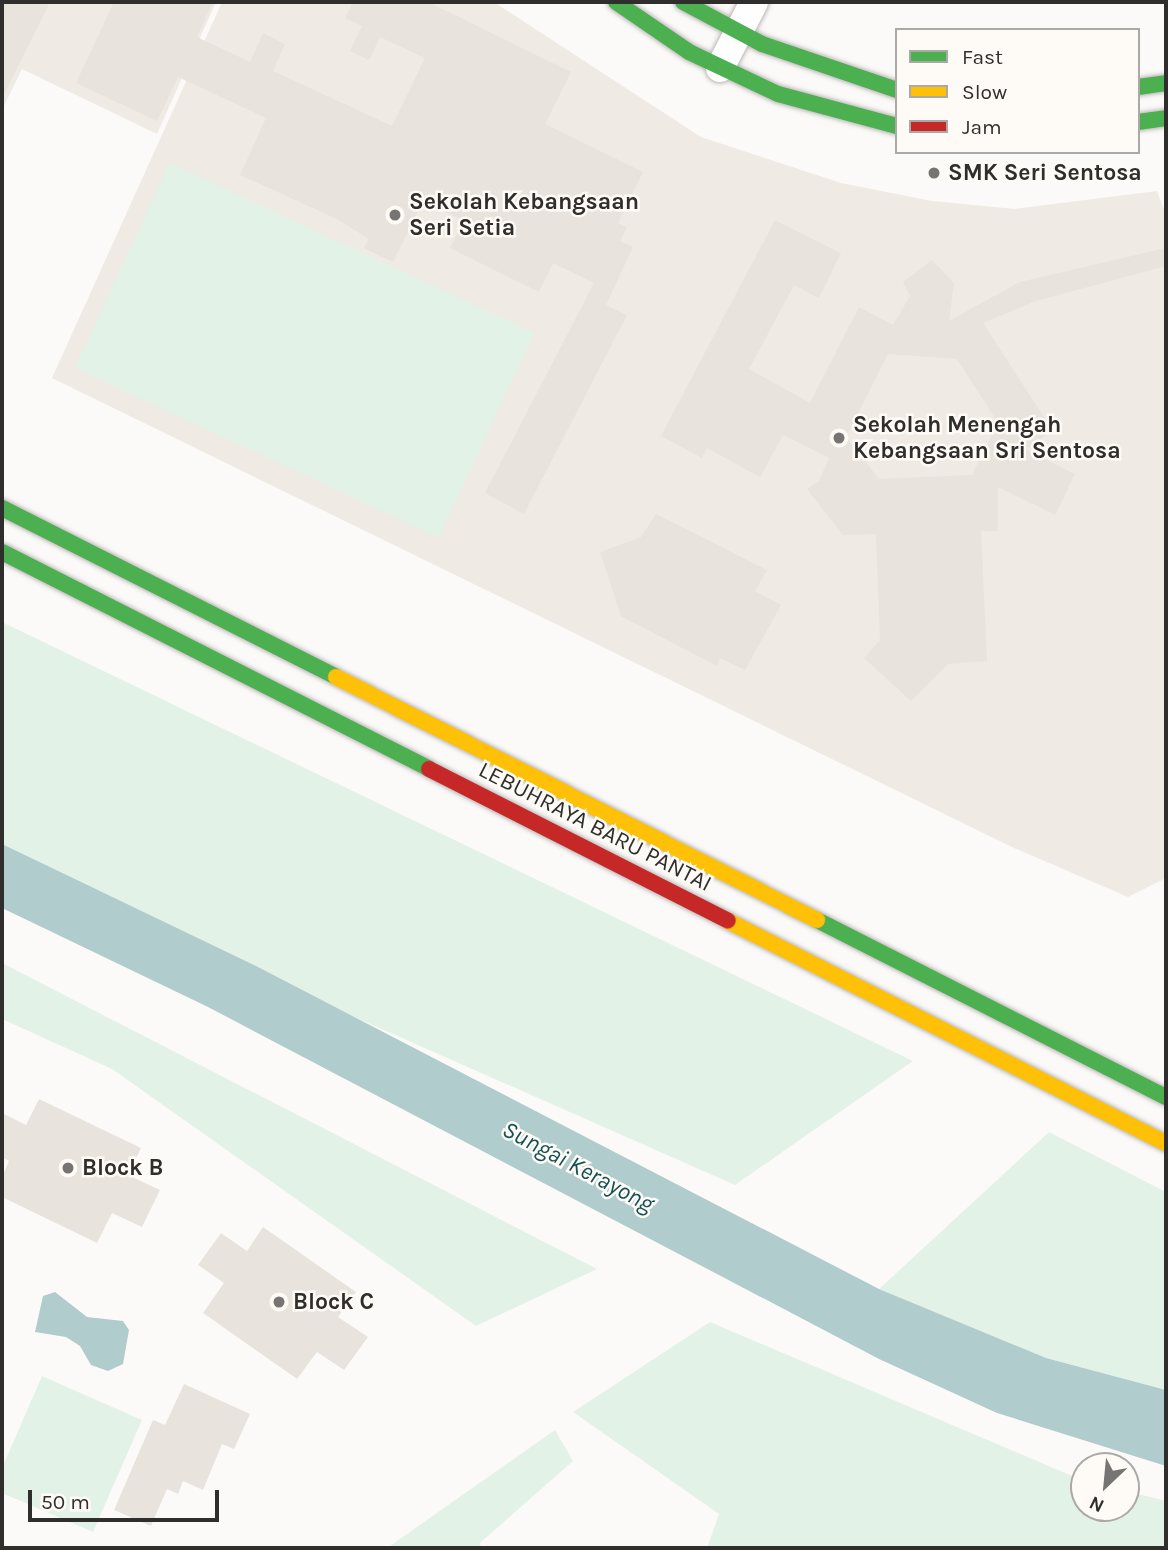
<!DOCTYPE html>
<style>
body{margin:0}
#map{position:relative;width:1168px;height:1550px;overflow:hidden;background:#fcfaf8;font-family:Karla,sans-serif}
div>[style]{position:absolute}
.built>*{inset:0;background:#efeae3}
.green>*{inset:0;background:#e3f2e6;transform-origin:0 0}
.water>*{inset:0;background:#b0cccd}
.building>*{inset:0;background:#e8e3dd}
.roads{filter:drop-shadow(0 0 2px #bbb9b7) drop-shadow(0 0 2px #bbb9b7)}
.street>*{height:28px;margin:-14px;padding:0 14px;transform-origin:14px;border-radius:14px;background:#fffefe}
.fast>*{height:16px;margin:-8px;padding:0 8px;transform-origin:8px;border-radius:8px;background:#4caf50}
.slow>*{height:16px;margin:-8px;padding:0 8px;transform-origin:8px;border-radius:8px;background:#ffc107}
.jam>*{height:16px;margin:-8px;padding:0 8px;transform-origin:8px;border-radius:8px;background:#c62828}
.dots>*{width:19px;height:19px;translate:-50% -50%;box-sizing:border-box;border:4px solid #fefbf6;border-radius:50%}
span{translate:-50% -50%;white-space:nowrap;text-align:center;line-height:1.15;-webkit-text-stroke:5px #fefbf6;paint-order:stroke}
.poi-label{font-size:23px;color:#2f2e2c;font-weight:700}
.left{translate:0 -50%;text-align:left}
.street-label{font-size:23px;color:#2f2e2c}
.water-label{font-size:24px;color:#155154;font-style:italic}
.frame{position:absolute;inset:0;border:4px solid #2f2e2c;pointer-events:none}
.legend{position:absolute;left:895px;top:28px;width:245px;height:126px;box-sizing:border-box;background:#fefbf6;border:2px solid #aba9a5;margin:0;padding:9px 12px;list-style:none;font-size:21px;color:#2f2e2c}
.legend li{display:flex;align-items:center;gap:14px;height:35px}
.legend b{width:35px;border:2px solid #aba9a5}
.north{position:absolute;left:1070px;top:1452px;width:70px;height:70px;box-sizing:border-box;background:#fefbf6;border:2px solid #aba9a5;border-radius:50%;rotate:206deg;font-size:19px;font-weight:700;line-height:28px;text-align:center;color:#2f2e2c}
.north::after{content:'';display:block;margin:auto;width:24px;height:32px;background:#777573;clip-path:polygon(50% 0,100% 100%,50% 72%,0 100%)}
.scale{position:absolute;left:28px;top:1490px;width:191px;height:32px;box-sizing:border-box;border:4px solid #2f2e2c;border-top:0;padding-left:9px;font-size:21px;line-height:24px;white-space:nowrap;color:#2f2e2c;-webkit-text-stroke:5px #fefbf6;paint-order:stroke}
</style>
<div id="map">
<div class="built">
<i style="clip-path:polygon(2px 2px,216px 2px,157px 134px,22px 69px,2px 110px)"></i>
<i style="clip-path:polygon(222px 2px,494px 2px,701px 137px,841px 183px,932px 201px,1015px 209px,1157px 191px,1166px 215px,1166px 878px,1128px 897px,1014px 848px,52px 378px)"></i>
</div>
<div class="green">
<i style="left:170px;top:163px;width:402px;height:226px;rotate:25deg"></i>
<i style="clip-path:polygon(2px 622px,913px 1061px,735px 1185px,361px 1020px,2px 844px)"></i>
<i style="clip-path:polygon(2px 963px,597px 1269px,476px 1326px,112px 1069px,2px 1019px)"></i>
<i style="clip-path:polygon(1049px 1132px,1166px 1192px,1166px 1390px,1046px 1358px,879px 1289px)"></i>
<i style="clip-path:polygon(710px 1322px,1084px 1481px,1084px 1508px,1126px 1508px,1126px 1491px,1166px 1501px,1166px 1548px,707px 1548px,719px 1514px,573px 1412px)"></i>
<i style="clip-path:polygon(42px 1376px,142px 1420px,93px 1532px,2px 1493px,2px 1468px)"></i>
<i style="clip-path:polygon(555px 1430px,573px 1461px,480px 1543px,481px 1548px,387px 1548px)"></i>
</div>
<div class="water">
<i style="clip-path:polygon(2px 844px,256px 966px,879px 1289px,1046px 1358px,1166px 1390px,1166px 1466px,997px 1413px,879px 1359px,208px 1007px,2px 908px)"></i>
<i style="clip-path:polygon(55px 1292px,87px 1317px,123px 1321px,129px 1330px,123px 1364px,108px 1371px,91px 1365px,80px 1346px,66px 1337px,35px 1332px,43px 1296px)"></i>
</div>
<div class="building">
<i style="clip-path:polygon(2px 2px,50px 2px,2px 98px)"></i>
<i style="clip-path:polygon(114px 2px,213px 2px,197px 37px,250px 62px,263px 33px,285px 44px,273px 71px,392px 126px,425px 58px,380px 37px,369px 60px,350px 51px,362px 26px,345px 18px,353px 2px,428px 2px,571px 72px,545px 124px,643px 172px,618px 223px,627px 227px,620px 241px,633px 247px,606px 305px,627px 315px,524px 514px,485px 493px,594px 283px,553px 263px,539px 292px,450px 248px,464px 221px,423px 201px,393px 262px,364px 248px,369px 239px,337px 219px,240px 175px,266px 118px,178px 77px,157px 121px,76px 83px)"></i>
<i style="clip-path:polygon(evenodd,775px 220px,841px 253px,819px 298px,794px 285px,749px 369px,810px 403px,859px 307px,893px 325px,910px 296px,903px 282px,932px 260px,954px 283px,949px 321px,1020px 282px,1166px 248px,1166px 266px,1036px 301px,983px 323px,1053px 431px,1025px 449px,1075px 474px,1055px 515px,998px 487px,998px 531px,981px 531px,987px 661px,948px 664px,911px 701px,864px 658px,880px 640px,876px 534px,843px 535px,807px 489px,819px 481px,829px 458px,783px 435px,760px 477px,707px 448px,702px 458px,661px 436px,775px 220px,888px 354px,957px 359px,998px 423px,972px 475px,879px 479px,846px 437px,888px 354px)"></i>
<i style="clip-path:polygon(656px 514px,767px 570px,755px 591px,781px 605px,745px 670px,720px 658px,717px 666px,621px 616px,600px 552px,641px 537px)"></i>
<i style="clip-path:polygon(39px 1099px,141px 1148px,128px 1175px,160px 1190px,142px 1227px,112px 1213px,97px 1243px,2px 1197px,2px 1177px,9px 1161px,2px 1157px,2px 1113px,26px 1125px)"></i>
<i style="clip-path:polygon(263px 1227px,356px 1292px,338px 1317px,368px 1337px,344px 1370px,317px 1352px,297px 1379px,203px 1313px,224px 1283px,198px 1265px,221px 1233px,247px 1251px)"></i>
<i style="clip-path:polygon(184px 1384px,250px 1414px,234px 1449px,222px 1444px,203px 1490px,183px 1481px,178px 1494px,167px 1489px,151px 1526px,114px 1510px,153px 1420px,165px 1425px)"></i>
</div>
<div class="roads">
<div class="street">
<i style="left:720px;top:68px;width:74px;rotate:-62.7deg"></i>
</div>
<div class="fast">
<i style="left:616px;top:2px;width:88px;rotate:34.4deg"></i>
<i style="left:689px;top:52px;width:98px;rotate:25.3deg"></i>
<i style="left:778px;top:94px;width:123px;rotate:15.1deg"></i>
<i style="left:683px;top:2px;width:89px;rotate:28deg"></i>
<i style="left:762px;top:44px;width:143px;rotate:18.8deg"></i>
<i style="left:1138px;top:87px;width:28px;rotate:-8deg"></i>
<i style="left:1138px;top:122px;width:28px;rotate:-8deg"></i>
<i style="left:2px;top:508px;width:374px;rotate:26.8deg"></i>
<i style="left:2px;top:552px;width:479px;rotate:26.9deg"></i>
<i style="left:817px;top:920px;width:391px;rotate:26.9deg"></i>
</div>
<div class="slow">
<i style="left:336px;top:677px;width:539px;rotate:26.8deg"></i>
<i style="left:728px;top:921px;width:491px;rotate:26.9deg"></i>
</div>
<div class="jam">
<i style="left:429px;top:769px;width:335px;rotate:26.9deg"></i>
</div>
</div>
<div class="dots">
<i style="left:934px;top:173px;background:#777573"></i>
<i style="left:395px;top:215px;background:#777573"></i>
<i style="left:839px;top:438px;background:#777573"></i>
<i style="left:68px;top:1168px;background:#777573"></i>
<i style="left:279px;top:1302px;background:#777573"></i>
</div>
<div class="poi-label">
<span class="left" style="left:948px;top:173px">SMK Seri Sentosa</span>
<span class="left" style="left:409px;top:215px">Sekolah Kebangsaan<br>Seri Setia</span>
<span class="left" style="left:853px;top:438px">Sekolah Menengah<br>Kebangsaan Sri Sentosa</span>
<span class="left" style="left:82px;top:1168px">Block B</span>
<span class="left" style="left:293px;top:1302px">Block C</span>
</div>
<div class="street-label">
<span style="left:595px;top:827px;rotate:27deg">LEBUHRAYA BARU PANTAI</span>
</div>
<div class="water-label">
<span style="left:578px;top:1167px;rotate:28deg">Sungai Kerayong</span>
</div>
<div class="frame"></div>
<ul class="legend">
<li><b style="height:9px;background:#4caf50"></b>Fast</li>
<li><b style="height:9px;background:#ffc107"></b>Slow</li>
<li><b style="height:9px;background:#c62828"></b>Jam</li>
</ul>
<div class="north">N</div>
<div class="scale">50 m</div>
</div>
